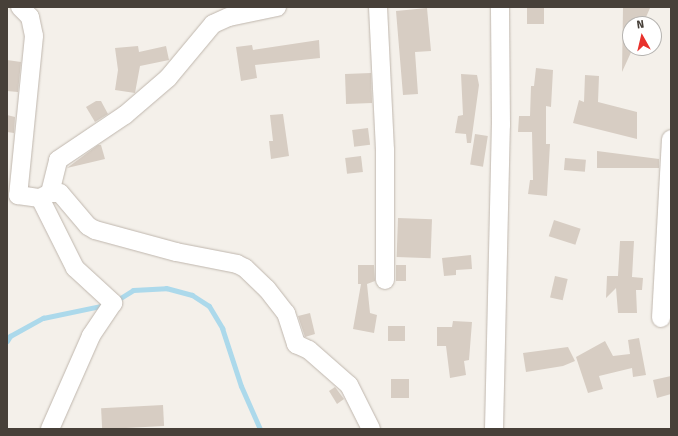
<!DOCTYPE html>
<style>
body{margin:0}
#map{position:relative;width:678px;height:436px;overflow:hidden;background:#f4f0ea;font-family:"Fira Sans",sans-serif}
div>[style]{position:absolute}
.stream>*{height:5px;margin:-2.5px;padding:0 2.5px;transform-origin:2.5px;border-radius:2.5px;background:#acd9eb}
.building>*{inset:0;background:#d7cdc3;transform-origin:0 0}
.roads{filter:drop-shadow(0 0 1px #bfb6ad) drop-shadow(0 0 1px #bfb6ad)}
.street>*{height:18px;margin:-9px;padding:0 9px;transform-origin:9px;border-radius:9px;background:#fff}
span{translate:-50% -50%;white-space:nowrap;text-align:center;line-height:1.15;-webkit-text-stroke:3.5px #fff;paint-order:stroke}
.frame{position:absolute;inset:0;border:8px solid #474039;pointer-events:none}
.north{position:absolute;left:622px;top:16px;width:40px;height:40px;box-sizing:border-box;background:#fff;border:1px solid #b5b3b0;border-radius:50%;rotate:352deg;font-size:11px;font-weight:700;line-height:16px;text-align:center;color:#474039}
.north::after{content:'';display:block;margin:auto;width:14px;height:18px;background:#e8322c;clip-path:polygon(50% 0,100% 100%,50% 72%,0 100%)}
</style>
<div id="map">
<div class="stream">
<i style="left:114px;top:302px;width:22px;rotate:-32deg"></i>
<i style="left:133px;top:290px;width:33px;rotate:-3deg"></i>
<i style="left:166px;top:288px;width:27px;rotate:15deg"></i>
<i style="left:192px;top:295px;width:20px;rotate:33deg"></i>
<i style="left:209px;top:306px;width:26px;rotate:59deg"></i>
<i style="left:222px;top:328px;width:61px;rotate:71.9deg"></i>
<i style="left:241px;top:386px;width:47px;rotate:66.2deg"></i>
<i style="left:7px;top:341px;width:6px;rotate:-59deg"></i>
<i style="left:10px;top:336px;width:38px;rotate:-29deg"></i>
<i style="left:43px;top:318px;width:63px;rotate:-11.8deg"></i>
</div>
<div class="building">
<i style="left:527px;top:7px;width:17px;height:17px"></i>
<i style="clip-path:polygon(623px 7px,650px 8px,643px 24px,630px 24px,630px 48px,633px 48px,622px 72px)"></i>
<i style="clip-path:polygon(427px 8px,431px 51px,415px 52px,418px 94px,403px 95px,396px 11px)"></i>
<i style="clip-path:polygon(319px 40px,320px 58px,255px 65px,257px 78px,241px 81px,236px 47px,252px 45px,253px 50px)"></i>
<i style="clip-path:polygon(138px 46px,139px 52px,166px 46px,169px 60px,140px 66px,135px 93px,115px 90px,118px 70px,115px 48px)"></i>
<i style="clip-path:polygon(7px 60px,21px 62px,18px 92px,7px 91px)"></i>
<i style="clip-path:polygon(536px 68px,553px 70px,551px 107px,546px 106px,546px 144px,550px 144px,547px 196px,528px 194px,530px 180px,533px 180px,532px 132px,518px 132px,519px 116px,530px 116px,531px 86px,534px 86px)"></i>
<i style="left:371px;top:73px;width:30px;height:26px;rotate:88deg"></i>
<i style="clip-path:polygon(461px 74px,477px 75px,479px 85px,471px 143px,467px 143px,466px 134px,455px 133px,458px 116px,463px 115px)"></i>
<i style="clip-path:polygon(585px 75px,599px 76px,598px 102px,637px 112px,637px 139px,573px 123px,579px 100px,584px 102px)"></i>
<i style="clip-path:polygon(96px 101px,101px 101px,108px 114px,95px 122px,86px 107px)"></i>
<i style="clip-path:polygon(283px 114px,289px 156px,271px 159px,269px 141px,273px 141px,270px 115px)"></i>
<i style="clip-path:polygon(7px 115px,15px 117px,14px 133px,7px 132px)"></i>
<i style="left:368px;top:128px;width:17px;height:16px;rotate:83deg"></i>
<i style="left:475px;top:134px;width:13px;height:31px;rotate:9deg"></i>
<i style="clip-path:polygon(98px 145px,101px 145px,105px 159px,67px 168px)"></i>
<i style="clip-path:polygon(597px 151px,659px 159px,659px 168px,597px 168px)"></i>
<i style="left:361px;top:156px;width:16px;height:16px;rotate:83deg"></i>
<i style="left:565px;top:158px;width:21px;height:12px;rotate:5deg"></i>
<i style="left:398px;top:218px;width:34px;height:39px;rotate:2deg"></i>
<i style="left:554px;top:220px;width:28px;height:17px;rotate:18deg"></i>
<i style="clip-path:polygon(620px 241px,634px 241px,632px 277px,643px 278px,642px 290px,636px 290px,637px 313px,618px 313px,616px 288px,606px 298px,607px 276px,618px 276px)"></i>
<i style="clip-path:polygon(471px 255px,472px 269px,456px 270px,456px 275px,444px 276px,442px 258px)"></i>
<i style="clip-path:polygon(358px 265px,374px 265px,375px 281px,367px 284px,370px 313px,377px 315px,374px 333px,353px 329px,361px 284px,358px 284px)"></i>
<i style="left:396px;top:265px;width:10px;height:16px"></i>
<i style="left:555px;top:276px;width:13px;height:22px;rotate:13deg"></i>
<i style="clip-path:polygon(310px 313px,315px 334px,305px 337px,298px 316px)"></i>
<i style="clip-path:polygon(453px 321px,472px 322px,469px 360px,464px 361px,466px 375px,450px 378px,446px 346px,437px 346px,437px 327px,452px 327px)"></i>
<i style="left:405px;top:326px;width:15px;height:17px;rotate:90deg"></i>
<i style="clip-path:polygon(639px 338px,646px 375px,633px 377px,632px 368px,599px 376px,603px 389px,588px 393px,576px 357px,605px 341px,613px 356px,630px 354px,628px 340px)"></i>
<i style="clip-path:polygon(568px 347px,575px 361px,563px 366px,526px 372px,523px 353px)"></i>
<i style="clip-path:polygon(671px 376px,671px 394px,657px 398px,653px 380px)"></i>
<i style="left:391px;top:379px;width:18px;height:19px"></i>
<i style="clip-path:polygon(335px 387px,344px 399px,337px 404px,329px 391px)"></i>
<i style="left:163px;top:405px;width:21px;height:62px;rotate:87deg"></i>
</div>
<div class="roads">
<div class="street">
<i style="left:20px;top:7px;width:14px;rotate:45deg"></i>
<i style="left:30px;top:17px;width:19px;rotate:78deg"></i>
<i style="left:34px;top:36px;width:160px;rotate:95.7deg"></i>
<i style="left:18px;top:195px;width:22px;rotate:8deg"></i>
<i style="left:40px;top:198px;width:78px;rotate:63.4deg"></i>
<i style="left:75px;top:268px;width:52px;rotate:42.6deg"></i>
<i style="left:113px;top:303px;width:40px;rotate:124deg"></i>
<i style="left:91px;top:336px;width:102px;rotate:113.8deg"></i>
<i style="left:378px;top:7px;width:143px;rotate:87.2deg"></i>
<i style="left:385px;top:150px;width:130px;rotate:90deg"></i>
<i style="left:50px;top:193px;width:34px;rotate:-76deg"></i>
<i style="left:58px;top:160px;width:81px;rotate:-33.9deg"></i>
<i style="left:125px;top:115px;width:57px;rotate:-40.7deg"></i>
<i style="left:168px;top:78px;width:70px;rotate:-50.2deg"></i>
<i style="left:213px;top:24px;width:17px;rotate:-24deg"></i>
<i style="left:229px;top:17px;width:49px;rotate:-11.8deg"></i>
<i style="left:40px;top:198px;width:11px;rotate:-27deg"></i>
<i style="left:50px;top:193px;width:10px"></i>
<i style="left:60px;top:193px;width:43px;rotate:49.7deg"></i>
<i style="left:88px;top:226px;width:8px;rotate:30deg"></i>
<i style="left:95px;top:230px;width:84px;rotate:15.2deg"></i>
<i style="left:176px;top:252px;width:62px;rotate:11.1deg"></i>
<i style="left:237px;top:264px;width:9px;rotate:27deg"></i>
<i style="left:245px;top:268px;width:30px;rotate:44deg"></i>
<i style="left:267px;top:289px;width:31px;rotate:52deg"></i>
<i style="left:286px;top:313px;width:33px;rotate:72deg"></i>
<i style="left:296px;top:344px;width:14px;rotate:25deg"></i>
<i style="left:309px;top:350px;width:53px;rotate:41.2deg"></i>
<i style="left:349px;top:385px;width:49px;rotate:63.4deg"></i>
<i style="left:661px;top:318px;width:179px;rotate:-86.8deg"></i>
<i style="left:494px;top:429px;width:304px;rotate:-88.7deg"></i>
<i style="left:501px;top:125px;width:118px;rotate:-90.5deg"></i>
</div>
</div>
<div class="frame"></div>
<div class="north">N</div>
</div>
